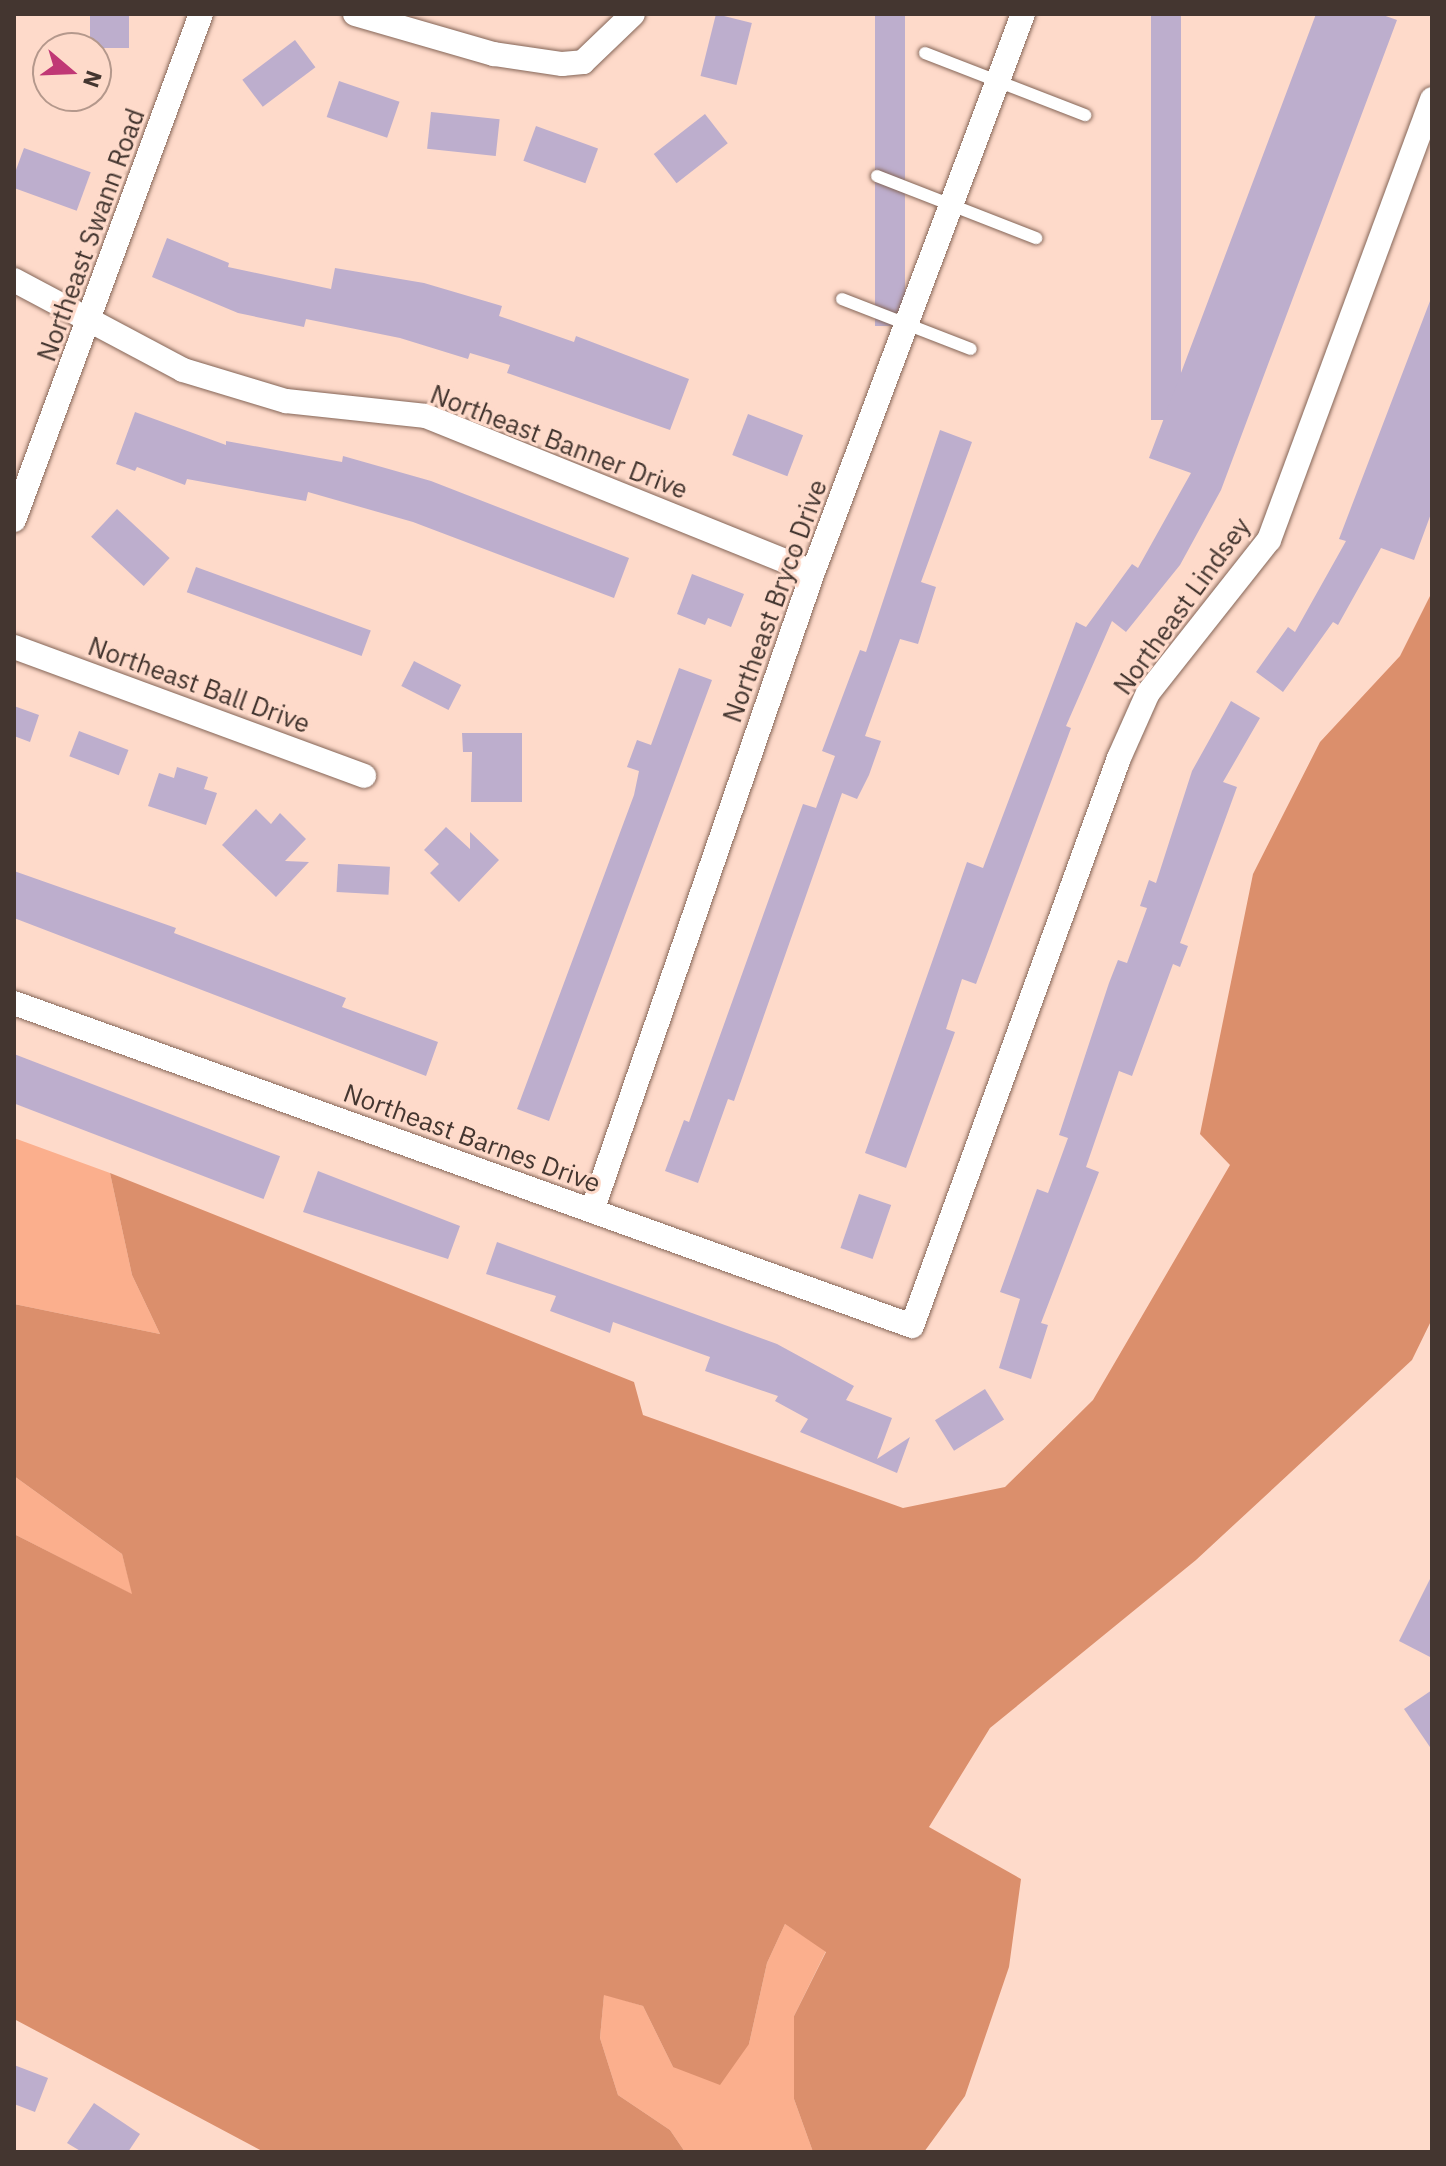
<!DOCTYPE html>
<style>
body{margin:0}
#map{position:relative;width:1446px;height:2166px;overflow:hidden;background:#fedaca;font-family:"IBM Plex Sans",sans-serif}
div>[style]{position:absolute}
.green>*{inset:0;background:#fbaf8d}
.forest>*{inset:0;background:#db8f6c}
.building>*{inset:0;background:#bdaecd;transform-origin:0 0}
.roads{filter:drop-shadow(0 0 2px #846557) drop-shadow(0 0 2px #846557)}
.lane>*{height:12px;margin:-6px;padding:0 6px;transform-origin:6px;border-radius:6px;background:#fff}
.street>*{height:24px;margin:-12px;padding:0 12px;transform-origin:12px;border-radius:12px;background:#fff}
span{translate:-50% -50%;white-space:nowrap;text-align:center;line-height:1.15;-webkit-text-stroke:6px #fedaca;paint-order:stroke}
.street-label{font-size:26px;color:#443630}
.frame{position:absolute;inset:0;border:16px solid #443630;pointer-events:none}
.north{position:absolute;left:32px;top:32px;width:80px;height:80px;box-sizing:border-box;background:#fedaca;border:2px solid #b4988c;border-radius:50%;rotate:109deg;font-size:22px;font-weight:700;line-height:32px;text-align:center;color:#443630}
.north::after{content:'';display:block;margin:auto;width:28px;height:36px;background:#c03875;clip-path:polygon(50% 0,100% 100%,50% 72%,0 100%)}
</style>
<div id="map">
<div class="green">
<i style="clip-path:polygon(14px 1138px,110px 1173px,132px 1275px,160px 1334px,14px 1304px)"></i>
<i style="clip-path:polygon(14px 1476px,122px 1554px,133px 1595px,14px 1534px)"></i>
<i style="clip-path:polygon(785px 1924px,826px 1951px,794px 2016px,794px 2099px,813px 2152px,685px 2152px,670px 2130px,618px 2095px,600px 2038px,604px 1994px,643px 2006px,673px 2067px,749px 2044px,767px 1963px)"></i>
</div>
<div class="forest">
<i style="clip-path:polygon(1432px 592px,1432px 1319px,1412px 1360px,1196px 1560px,990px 1728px,929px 1827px,1021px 1879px,1009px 1967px,965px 2096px,924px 2152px,813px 2152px,794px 2099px,794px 2016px,826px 1952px,785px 1924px,767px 1963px,749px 2044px,720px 2085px,673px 2067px,643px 2006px,604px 1995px,600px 2038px,618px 2095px,670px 2130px,685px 2152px,264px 2152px,14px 2019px,14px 1534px,132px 1594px,122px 1554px,14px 1476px,14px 1304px,160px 1334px,132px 1275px,110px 1173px,634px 1382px,643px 1415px,903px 1508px,1005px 1487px,1093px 1400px,1230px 1165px,1200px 1134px,1253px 874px,1320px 742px,1400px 656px)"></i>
</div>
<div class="building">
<i style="left:90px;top:14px;width:39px;height:34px"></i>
<i style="left:716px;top:14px;width:37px;height:64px;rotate:14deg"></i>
<i style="left:875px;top:14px;width:30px;height:312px"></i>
<i style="left:1151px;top:14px;width:30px;height:406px"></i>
<i style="clip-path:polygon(1316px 14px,1380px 14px,1397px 20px,1221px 490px,1180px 565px,1126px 632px,1112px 621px,1066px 726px,1071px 728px,976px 984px,962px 979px,946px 1029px,955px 1032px,906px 1168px,865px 1153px,967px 862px,983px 868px,1076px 622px,1086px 627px,1132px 564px,1138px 568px,1191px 473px,1149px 458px)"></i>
<i style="left:295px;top:40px;width:34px;height:66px;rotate:53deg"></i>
<i style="left:339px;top:81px;width:64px;height:38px;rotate:19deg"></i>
<i style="left:431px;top:112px;width:69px;height:37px;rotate:6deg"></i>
<i style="left:705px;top:114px;width:37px;height:65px;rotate:52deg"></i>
<i style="left:536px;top:126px;width:66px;height:37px;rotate:20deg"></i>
<i style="left:24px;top:148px;width:71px;height:41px;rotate:20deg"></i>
<i style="clip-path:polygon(167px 238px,229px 263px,228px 267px,331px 289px,335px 268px,424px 283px,502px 306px,499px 316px,574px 342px,576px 336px,689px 379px,670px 430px,507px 373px,510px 365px,470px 353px,468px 359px,400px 338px,306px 319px,304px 327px,238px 313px,152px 277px)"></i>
<i style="clip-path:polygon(1430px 301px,1432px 511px,1414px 560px,1381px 548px,1338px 625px,1333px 622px,1283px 692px,1256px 672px,1288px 627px,1295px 632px,1346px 541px,1339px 539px)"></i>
<i style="clip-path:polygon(135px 412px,226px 445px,226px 441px,342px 462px,343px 456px,431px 481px,629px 558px,614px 598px,413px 522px,308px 492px,306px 501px,187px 479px,185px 485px,137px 467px,135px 471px,116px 464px)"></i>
<i style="left:748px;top:414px;width:59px;height:44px;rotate:21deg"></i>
<i style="clip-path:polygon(940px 430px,972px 442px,921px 582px,936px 587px,918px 644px,900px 639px,865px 736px,881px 741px,869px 775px,857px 799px,842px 793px,734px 1101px,728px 1099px,698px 1183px,665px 1171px,684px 1120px,689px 1122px,803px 804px,816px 808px,835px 756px,822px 751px,860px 650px,866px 652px)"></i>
<i style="left:117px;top:509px;width:72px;height:38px;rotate:43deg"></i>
<i style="left:196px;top:567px;width:186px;height:27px;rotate:20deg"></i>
<i style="clip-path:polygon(692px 574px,744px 594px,731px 627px,708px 618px,705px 625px,677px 614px)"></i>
<i style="left:414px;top:661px;width:53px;height:28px;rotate:27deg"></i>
<i style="clip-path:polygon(679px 668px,712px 680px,549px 1121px,517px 1109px,634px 795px,639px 771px,627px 767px,637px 740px,651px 745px)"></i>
<i style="clip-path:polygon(1231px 701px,1260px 718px,1223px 782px,1237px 787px,1180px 943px,1188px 946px,1180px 967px,1173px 964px,1132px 1076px,1119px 1071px,1086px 1167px,1099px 1172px,1041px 1323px,1048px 1325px,1031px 1379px,999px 1368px,1020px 1299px,1000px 1292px,1037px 1189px,1048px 1193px,1068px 1138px,1059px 1135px,1109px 983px,1118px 960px,1127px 963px,1147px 908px,1140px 906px,1149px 880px,1156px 883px,1192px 771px)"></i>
<i style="clip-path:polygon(14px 706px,39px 715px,30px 742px,14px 736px)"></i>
<i style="left:79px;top:731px;width:53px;height:27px;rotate:21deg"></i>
<i style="clip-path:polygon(462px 733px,522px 733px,522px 802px,471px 802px,472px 752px,463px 752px)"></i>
<i style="clip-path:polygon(177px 767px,208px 777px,204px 789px,217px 793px,206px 825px,148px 806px,159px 773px,174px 778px)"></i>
<i style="clip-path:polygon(256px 809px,271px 824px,280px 813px,306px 839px,285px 861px,309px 862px,276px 897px,222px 845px)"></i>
<i style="clip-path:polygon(446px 827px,470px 849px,470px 832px,499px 860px,459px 902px,430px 873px,439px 864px,424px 850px)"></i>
<i style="left:338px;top:864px;width:52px;height:28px;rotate:3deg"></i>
<i style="clip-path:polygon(14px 871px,176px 928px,174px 933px,346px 998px,342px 1007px,438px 1042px,426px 1076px,14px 918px)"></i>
<i style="left:14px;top:1054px;width:285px;height:46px;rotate:21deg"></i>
<i style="clip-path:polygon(318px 1171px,460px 1226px,448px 1259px,303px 1212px)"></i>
<i style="left:859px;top:1194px;width:34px;height:57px;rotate:19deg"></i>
<i style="clip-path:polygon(497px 1242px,777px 1344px,854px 1386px,846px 1400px,892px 1418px,877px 1459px,910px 1437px,897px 1473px,800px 1432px,808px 1419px,775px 1401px,778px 1396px,705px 1371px,710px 1357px,613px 1322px,610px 1333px,550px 1311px,556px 1296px,486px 1274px)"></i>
<i style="left:985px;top:1389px;width:36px;height:59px;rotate:58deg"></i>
<i style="clip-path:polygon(1432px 1575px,1432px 1658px,1399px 1641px)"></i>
<i style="clip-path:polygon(1432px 1690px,1432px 1750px,1404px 1709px)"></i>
<i style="clip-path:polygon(14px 2065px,48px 2078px,35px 2112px,14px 2104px)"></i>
<i style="clip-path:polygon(94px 2103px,140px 2134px,128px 2152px,82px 2152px,67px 2143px)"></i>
</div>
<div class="roads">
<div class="lane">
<i style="left:925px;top:53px;width:172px;rotate:21.2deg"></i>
<i style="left:877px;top:176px;width:171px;rotate:21.3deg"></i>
<i style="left:842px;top:299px;width:138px;rotate:21.2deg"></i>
</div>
<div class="street">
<i style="left:355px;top:14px;width:145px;rotate:16.1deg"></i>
<i style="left:494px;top:54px;width:69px;rotate:8.4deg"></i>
<i style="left:562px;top:64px;width:21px;rotate:-5deg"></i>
<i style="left:583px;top:62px;width:69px;rotate:-43.8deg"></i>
<i style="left:14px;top:280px;width:191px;rotate:28deg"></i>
<i style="left:183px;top:370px;width:108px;rotate:16.8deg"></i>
<i style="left:286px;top:401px;width:141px;rotate:6.1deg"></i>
<i style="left:426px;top:416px;width:417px;rotate:22deg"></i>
<i style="left:14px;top:520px;width:539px;rotate:-69.72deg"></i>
<i style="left:14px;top:647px;width:373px;rotate:20.2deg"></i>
<i style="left:14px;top:1003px;width:954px;rotate:19.78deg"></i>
<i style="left:912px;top:1326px;width:605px;rotate:-69.98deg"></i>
<i style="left:1119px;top:758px;width:71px;rotate:-66deg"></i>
<i style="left:1148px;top:693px;width:195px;rotate:-51.7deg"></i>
<i style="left:1269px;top:540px;width:470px;rotate:-69.7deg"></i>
<i style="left:592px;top:1211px;width:676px;rotate:-70.92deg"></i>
<i style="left:813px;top:572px;width:596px;rotate:-69.38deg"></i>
</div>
</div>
<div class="street-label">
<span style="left:91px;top:235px;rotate:-70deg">Northeast Swann Road</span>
<span style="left:559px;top:442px;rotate:21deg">Northeast Banner Drive</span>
<span style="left:775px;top:601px;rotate:-70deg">Northeast Bryco Drive</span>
<span style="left:1182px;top:606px;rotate:-54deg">Northeast Lindsey</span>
<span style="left:199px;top:685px;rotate:20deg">Northeast Ball Drive</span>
<span style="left:472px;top:1138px;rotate:20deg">Northeast Barnes Drive</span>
</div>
<div class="frame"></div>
<div class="north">N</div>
</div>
